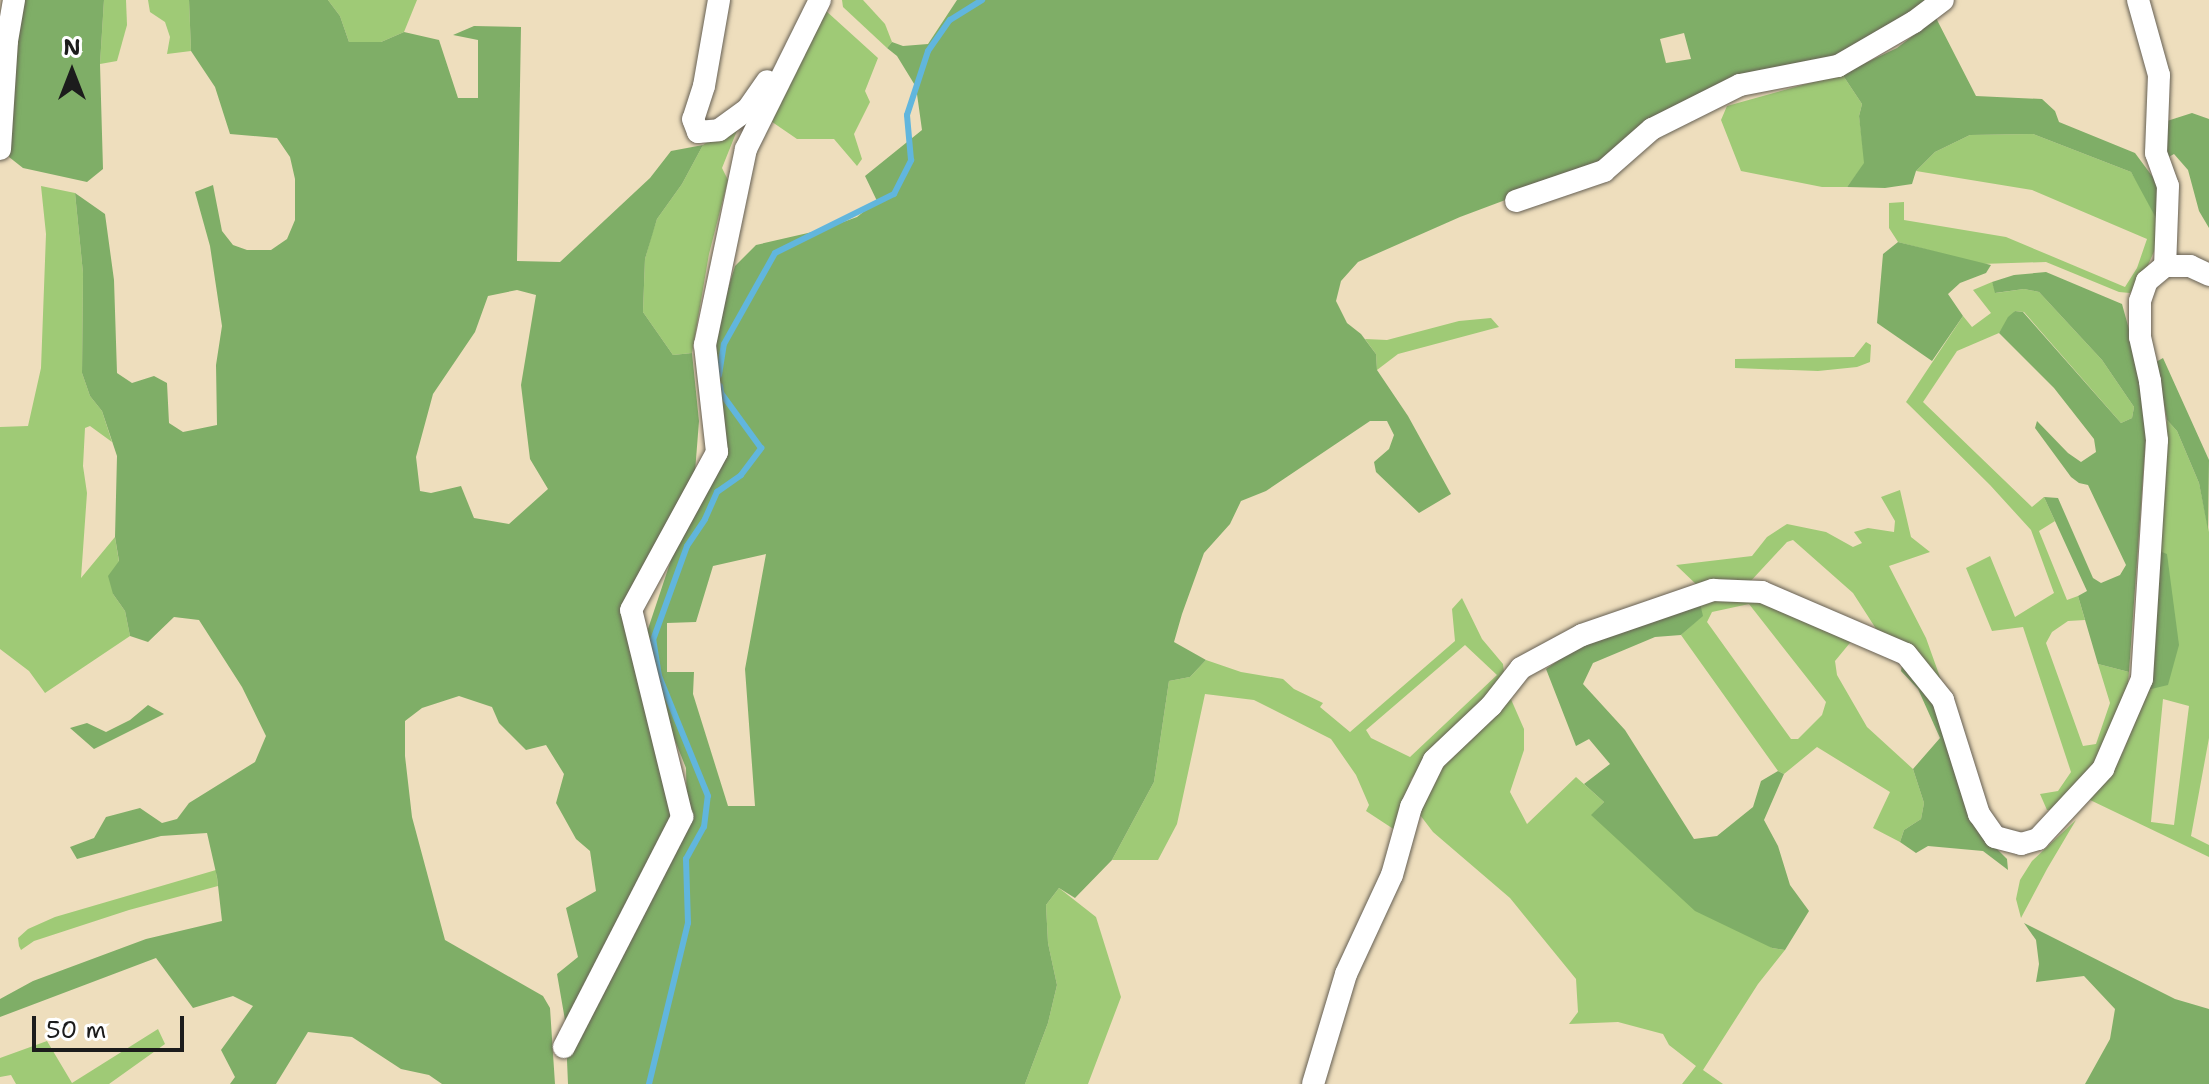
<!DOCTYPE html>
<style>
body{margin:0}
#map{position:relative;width:2209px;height:1084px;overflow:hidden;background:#eedebd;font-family:"Shantell Sans",sans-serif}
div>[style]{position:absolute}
.green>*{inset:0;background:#9fca76}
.forest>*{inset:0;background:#7fae67}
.stream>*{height:6px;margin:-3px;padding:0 3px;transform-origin:3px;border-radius:3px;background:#61b6dd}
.roads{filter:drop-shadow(0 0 2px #666054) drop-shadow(0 0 2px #666054)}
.street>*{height:22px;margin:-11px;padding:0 11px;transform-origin:11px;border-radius:11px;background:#fff}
span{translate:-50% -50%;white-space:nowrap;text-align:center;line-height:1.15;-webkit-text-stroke:8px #fff;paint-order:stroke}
.north{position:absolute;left:32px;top:32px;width:80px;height:80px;-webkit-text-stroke:6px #fff;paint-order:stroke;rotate:0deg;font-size:22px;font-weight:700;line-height:32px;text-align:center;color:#1c1c1c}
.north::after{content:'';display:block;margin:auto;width:28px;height:36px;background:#1c1c1c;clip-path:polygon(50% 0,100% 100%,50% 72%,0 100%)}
.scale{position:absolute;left:32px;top:1016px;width:152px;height:36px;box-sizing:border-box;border:4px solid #1c1c1c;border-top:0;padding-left:10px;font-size:24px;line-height:28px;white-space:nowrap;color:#1c1c1c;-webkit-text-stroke:6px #fff;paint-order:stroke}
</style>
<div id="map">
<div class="green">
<i style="clip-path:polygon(104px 0,126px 0,127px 25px,117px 61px,100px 64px)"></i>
<i style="clip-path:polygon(148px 0,189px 0,191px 51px,167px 54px,170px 37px,165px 22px,150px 12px)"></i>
<i style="clip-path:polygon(328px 0,417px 0,404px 32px,381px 42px,349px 42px,340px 16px)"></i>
<i style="clip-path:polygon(842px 0,863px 0,885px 24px,892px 42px,887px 48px,843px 7px)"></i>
<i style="clip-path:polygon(825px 10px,878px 58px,865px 91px,870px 102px,854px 134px,862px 159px,857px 166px,834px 139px,797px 139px,762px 115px)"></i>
<i style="clip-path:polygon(1842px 74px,1862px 104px,1859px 116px,1865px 163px,1847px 187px,1822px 187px,1741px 171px,1721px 120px,1727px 106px)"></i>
<i style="clip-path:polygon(742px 118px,722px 168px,728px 180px,709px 254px,692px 353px,673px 355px,643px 312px,645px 259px,652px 234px,657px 219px,682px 184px,703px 145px)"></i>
<i style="clip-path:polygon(2033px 134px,2131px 172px,2142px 190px,2163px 231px,2145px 272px,2130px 293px,2119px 292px,2046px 262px,1981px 264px,1898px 242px,1889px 228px,1889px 203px,1904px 202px,1904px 220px,2006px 237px,2125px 287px,2137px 268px,2147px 239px,2032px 190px,1916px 171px,1935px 152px,1970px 135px)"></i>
<i style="clip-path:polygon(41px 186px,75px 193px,83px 273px,82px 373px,90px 396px,102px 411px,112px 442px,90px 426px,85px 428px,83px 466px,87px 493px,81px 578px,115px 537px,119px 562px,113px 594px,125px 611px,130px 636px,45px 693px,29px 671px,0 649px,0 427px,28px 426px,41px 368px,46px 234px)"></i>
<i style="clip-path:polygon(1992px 282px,1996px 293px,2024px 289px,2039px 292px,2102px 360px,2134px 407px,2132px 418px,2121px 423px,2024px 312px,2015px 311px,1999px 333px,1957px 351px,1923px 402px,2032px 507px,2044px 497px,2055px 521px,2039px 531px,2067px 600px,2078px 596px,2085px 620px,2068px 621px,2052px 632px,2046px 643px,2083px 746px,2096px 744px,2110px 703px,2098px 664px,2129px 672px,2127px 695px,2104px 749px,2083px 780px,2054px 810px,2047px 810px,2040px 794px,2058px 791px,2071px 772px,2023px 627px,1992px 631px,1966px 568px,1990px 556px,2015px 617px,2054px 593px,2031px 530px,1990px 485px,1906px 402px,1963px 316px,1972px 327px,1991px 313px,1973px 290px)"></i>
<i style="clip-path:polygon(1491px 318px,1499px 327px,1398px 354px,1377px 370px,1376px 354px,1365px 339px,1387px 340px,1459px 321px)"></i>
<i style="clip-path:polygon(1866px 342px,1871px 345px,1870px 362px,1857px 367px,1818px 371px,1735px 368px,1735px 359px,1854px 357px)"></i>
<i style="clip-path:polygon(evenodd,2167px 420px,2177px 431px,2199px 483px,2209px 532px,2209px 738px,2191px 836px,2209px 845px,2209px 857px,2088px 799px,2123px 752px,2147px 690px,2167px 420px,2163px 699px,2189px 706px,2174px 825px,2151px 822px,2163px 699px)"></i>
<i style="clip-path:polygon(1900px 490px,1911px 537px,1930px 552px,1889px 566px,1926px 638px,1941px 680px,1880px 635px,1853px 593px,1793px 540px,1787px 542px,1748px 584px,1700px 588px,1676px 565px,1752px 556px,1767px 537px,1787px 524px,1826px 532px,1853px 547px,1862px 543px,1854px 532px,1868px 528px,1894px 532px,1895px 521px,1881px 497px)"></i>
<i style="clip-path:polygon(evenodd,1462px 598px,1482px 639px,1503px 664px,1504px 672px,1499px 682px,1411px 779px,1398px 832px,1366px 811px,1369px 805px,1356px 775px,1331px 739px,1254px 700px,1205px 694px,1177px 824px,1158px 860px,1112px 860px,1154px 782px,1169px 681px,1190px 677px,1206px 660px,1241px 672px,1283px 679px,1294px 689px,1323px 703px,1320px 707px,1350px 732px,1455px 641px,1452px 609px,1462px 598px,1465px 645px,1497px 675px,1410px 757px,1371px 738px,1366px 730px,1465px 645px)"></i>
<i style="clip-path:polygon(evenodd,1708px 598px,1761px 599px,1854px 638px,1835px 661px,1837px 675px,1867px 727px,1913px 769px,1924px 803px,1921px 819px,1904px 830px,1900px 842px,1873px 828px,1890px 792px,1817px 747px,1784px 774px,1778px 771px,1681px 635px,1702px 616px,1700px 603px,1708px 598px,1749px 604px,1826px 702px,1822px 715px,1798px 739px,1791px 739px,1707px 622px,1712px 612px,1749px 604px)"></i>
<i style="clip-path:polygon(1510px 697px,1524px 729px,1524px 750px,1510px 792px,1527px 824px,1576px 777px,1604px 802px,1592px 815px,1772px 948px,1785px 950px,1758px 984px,1703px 1070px,1723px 1084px,1682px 1084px,1696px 1066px,1669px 1045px,1663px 1034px,1618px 1022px,1569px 1024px,1578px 1012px,1576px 979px,1510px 898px,1433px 832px,1417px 811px,1437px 771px)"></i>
<i style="clip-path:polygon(2076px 820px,2047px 869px,2021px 918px,2016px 899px,2020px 880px,2032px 861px)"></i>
<i style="clip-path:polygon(216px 870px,218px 886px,129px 910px,34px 941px,21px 950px,19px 946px,18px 938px,28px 929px,55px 917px)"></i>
<i style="clip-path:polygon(1059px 888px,1096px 917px,1121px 997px,1088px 1084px,1025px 1084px,1048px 1023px,1057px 985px,1048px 943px,1046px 905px)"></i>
<i style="clip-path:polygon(158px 1029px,165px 1044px,109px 1084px,16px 1084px,11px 1075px,0 1077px,0 1058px,47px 1041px,72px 1083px)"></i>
</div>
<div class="forest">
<i style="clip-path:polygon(24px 0,104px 0,100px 64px,103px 169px,87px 182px,23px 168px,9px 157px,19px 28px)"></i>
<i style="clip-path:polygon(evenodd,189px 0,328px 0,340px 16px,349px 42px,381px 42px,404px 32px,439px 40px,458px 98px,478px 98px,478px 40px,453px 35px,474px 26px,521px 27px,517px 261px,560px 262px,650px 178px,671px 151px,703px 145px,682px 184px,657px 219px,645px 259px,643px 312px,673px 355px,692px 353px,699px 421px,695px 472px,633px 627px,629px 649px,673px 777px,671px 830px,577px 1015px,565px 1020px,557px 974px,578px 957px,566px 908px,596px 891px,590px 851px,576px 839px,556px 803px,564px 774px,546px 745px,526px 750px,499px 723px,492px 707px,459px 696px,422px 708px,405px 721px,405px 756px,412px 817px,445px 940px,543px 996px,550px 1008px,555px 1084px,442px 1084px,429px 1075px,401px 1069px,352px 1037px,308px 1032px,276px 1084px,230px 1084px,235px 1077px,221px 1050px,253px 1006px,233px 996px,193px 1008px,156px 958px,0 1017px,0 999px,33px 981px,146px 939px,222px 921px,217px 877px,207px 833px,161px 836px,77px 859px,70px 847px,94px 838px,106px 817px,140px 808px,162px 823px,177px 819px,189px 803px,255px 762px,266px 736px,242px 687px,199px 620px,174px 617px,148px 642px,130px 636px,125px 611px,113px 594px,108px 576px,119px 561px,115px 537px,117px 456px,102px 411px,90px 396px,82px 373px,83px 273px,75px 193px,105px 214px,114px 280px,117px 373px,132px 383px,154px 376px,167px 383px,169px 423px,183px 432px,217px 425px,216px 365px,222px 326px,210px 246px,195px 192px,213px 185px,222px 231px,233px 245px,247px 250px,271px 250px,287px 239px,295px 220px,295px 179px,290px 157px,277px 138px,230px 134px,215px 87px,191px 51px,189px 0,517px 290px,536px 295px,521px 385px,530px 459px,548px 489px,509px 524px,474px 518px,461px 486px,431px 493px,420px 491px,416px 457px,433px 394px,475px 332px,488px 296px,517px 290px)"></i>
<i style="clip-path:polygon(evenodd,957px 0,1926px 0,1867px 51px,1728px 92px,1638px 150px,1460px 217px,1358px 262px,1341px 281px,1336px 301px,1347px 323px,1361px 334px,1376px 354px,1377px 370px,1408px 416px,1451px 494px,1419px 513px,1376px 472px,1374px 462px,1389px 449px,1394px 435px,1387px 421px,1370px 421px,1266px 491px,1241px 501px,1230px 524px,1204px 553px,1182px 614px,1174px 642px,1206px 660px,1190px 677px,1169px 681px,1154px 782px,1112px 860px,1075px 898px,1059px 888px,1046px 905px,1048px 943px,1057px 985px,1048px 1023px,1025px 1084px,568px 1084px,566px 1037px,687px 815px,686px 768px,654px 688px,647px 632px,685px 518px,704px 485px,712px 340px,735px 266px,756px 245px,821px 230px,857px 217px,877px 201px,865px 176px,922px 130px,916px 87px,897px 56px,887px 48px,892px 42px,903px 46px,928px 44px,957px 0,1684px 33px,1691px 59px,1666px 63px,1660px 39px,1684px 33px,957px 0,766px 554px,745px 669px,755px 806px,728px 806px,693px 694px,694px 672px,667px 672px,667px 623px,696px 622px,713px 566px,766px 554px)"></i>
<i style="clip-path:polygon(1936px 18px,1976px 96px,2042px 99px,2055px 111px,2059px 122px,2135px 153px,2158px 184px,2163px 231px,2131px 172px,2033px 134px,1970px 135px,1935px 152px,1916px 171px,1912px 184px,1885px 188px,1847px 187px,1864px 163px,1859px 116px,1862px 104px,1842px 74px,1897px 48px)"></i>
<i style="clip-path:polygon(2192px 113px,2209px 119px,2209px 228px,2199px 211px,2188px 170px,2174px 154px,2165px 159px,2167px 121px)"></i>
<i style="clip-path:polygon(1898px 242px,1991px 265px,1986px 273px,1960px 283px,1948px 294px,1963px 316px,1932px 361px,1877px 323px,1883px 254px)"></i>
<i style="clip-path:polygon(2046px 272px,2122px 304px,2137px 358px,2146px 435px,2129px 672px,2098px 664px,2078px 596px,2087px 591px,2044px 497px,2058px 498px,2093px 578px,2101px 583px,2120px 575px,2126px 565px,2088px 485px,2079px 483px,2071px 477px,2035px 428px,2037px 421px,2068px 453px,2081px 462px,2096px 452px,2094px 439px,2054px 388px,1999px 333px,2008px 317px,2015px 311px,2023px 312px,2121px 423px,2132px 418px,2134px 407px,2102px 360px,2039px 292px,2024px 289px,1995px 293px,1992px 282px,2014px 275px)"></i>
<i style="clip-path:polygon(2163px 358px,2209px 460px,2208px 530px,2199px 483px,2177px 431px,2167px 420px,2156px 362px)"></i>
<i style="clip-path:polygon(2159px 551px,2167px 554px,2179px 645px,2168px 685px,2147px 690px)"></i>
<i style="clip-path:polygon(1700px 603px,1703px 616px,1681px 635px,1655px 637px,1593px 663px,1583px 684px,1625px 730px,1694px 839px,1717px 836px,1753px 807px,1761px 781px,1778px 771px,1784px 774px,1764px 820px,1778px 846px,1790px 885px,1809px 911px,1785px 950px,1772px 948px,1695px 911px,1591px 815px,1604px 802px,1584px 784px,1610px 764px,1589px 739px,1576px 746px,1546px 669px,1589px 639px)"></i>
<i style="clip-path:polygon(1903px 660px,1930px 689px,1975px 827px,2007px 859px,2008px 870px,1983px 851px,1928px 846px,1916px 853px,1900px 842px,1904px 830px,1921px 819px,1924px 803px,1913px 769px,1940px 738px,1918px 689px,1901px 671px)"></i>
<i style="clip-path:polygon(148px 705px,164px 714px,94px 749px,70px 728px,87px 723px,106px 732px,130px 720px)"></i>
<i style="clip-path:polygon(2024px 923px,2175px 999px,2209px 1009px,2209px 1084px,2085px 1084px,2110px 1039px,2115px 1009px,2084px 976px,2036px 982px,2039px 964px,2036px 940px)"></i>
</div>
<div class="stream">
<i style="left:719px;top:375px;width:31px;rotate:-81deg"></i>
<i style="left:724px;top:344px;width:104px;rotate:-60.7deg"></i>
<i style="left:775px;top:253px;width:133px;rotate:-26.4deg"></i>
<i style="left:894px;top:194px;width:38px;rotate:-63deg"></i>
<i style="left:911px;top:160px;width:45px;rotate:-95.1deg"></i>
<i style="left:907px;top:115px;width:67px;rotate:-71.8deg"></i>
<i style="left:928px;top:51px;width:38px;rotate:-55deg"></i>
<i style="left:950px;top:20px;width:38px;rotate:-32deg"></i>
<i style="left:649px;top:1084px;width:166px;rotate:-76.4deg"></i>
<i style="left:688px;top:923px;width:64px;rotate:-91.8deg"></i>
<i style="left:686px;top:859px;width:37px;rotate:-61deg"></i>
<i style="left:704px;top:827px;width:31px;rotate:-83deg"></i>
<i style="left:708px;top:796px;width:130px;rotate:-112.2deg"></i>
<i style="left:659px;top:676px;width:36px;rotate:-99deg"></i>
<i style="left:653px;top:640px;width:100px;rotate:-70.1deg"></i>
<i style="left:687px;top:546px;width:32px;rotate:-56deg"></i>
<i style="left:705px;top:519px;width:30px;rotate:-66deg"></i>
<i style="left:717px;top:492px;width:29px;rotate:-35deg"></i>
<i style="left:741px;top:475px;width:34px;rotate:-53deg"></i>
<i style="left:761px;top:448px;width:68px;rotate:-126deg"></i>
<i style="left:721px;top:393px;width:7px;rotate:-98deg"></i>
</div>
<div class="roads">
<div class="street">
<i style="left:719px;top:0;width:87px;rotate:99.9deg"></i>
<i style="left:704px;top:86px;width:35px;rotate:108deg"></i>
<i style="left:693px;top:119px;width:14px;rotate:69deg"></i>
<i style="left:698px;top:132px;width:21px;rotate:-5deg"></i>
<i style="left:719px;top:130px;width:34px;rotate:-36deg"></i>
<i style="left:747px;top:110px;width:35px;rotate:-55deg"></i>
<i style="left:2138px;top:0;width:78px;rotate:74.4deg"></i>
<i style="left:2159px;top:75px;width:78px;rotate:92.2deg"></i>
<i style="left:2156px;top:153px;width:35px;rotate:70deg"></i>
<i style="left:2168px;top:186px;width:80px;rotate:92.1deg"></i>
<i style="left:0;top:149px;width:108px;rotate:-86.3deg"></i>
<i style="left:7px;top:41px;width:42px;rotate:-80.3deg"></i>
<i style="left:1516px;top:201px;width:93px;rotate:-18.8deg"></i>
<i style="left:1604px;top:171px;width:64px;rotate:-41.2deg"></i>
<i style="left:1652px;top:129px;width:98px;rotate:-26.6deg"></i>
<i style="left:1740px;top:85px;width:100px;rotate:-11deg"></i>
<i style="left:1838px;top:66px;width:88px;rotate:-30.1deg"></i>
<i style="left:1914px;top:22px;width:36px;rotate:-37deg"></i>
<i style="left:564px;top:1047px;width:259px;rotate:-62.8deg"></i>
<i style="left:682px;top:817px;width:213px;rotate:-103.8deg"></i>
<i style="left:631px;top:610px;width:180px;rotate:-61.4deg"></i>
<i style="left:717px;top:452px;width:108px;rotate:-96.4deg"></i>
<i style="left:705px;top:345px;width:200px;rotate:-78.2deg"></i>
<i style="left:746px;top:149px;width:166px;rotate:-63.6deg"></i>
<i style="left:1313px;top:1084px;width:115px;rotate:-73.3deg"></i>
<i style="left:1346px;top:974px;width:109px;rotate:-65.1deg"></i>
<i style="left:1392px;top:875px;width:71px;rotate:-74.4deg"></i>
<i style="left:1411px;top:807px;width:52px;rotate:-63.9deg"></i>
<i style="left:1434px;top:760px;width:79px;rotate:-43.5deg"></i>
<i style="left:1491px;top:706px;width:48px;rotate:-51.7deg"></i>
<i style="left:1521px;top:668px;width:69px;rotate:-28.4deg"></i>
<i style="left:1582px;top:635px;width:139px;rotate:-19deg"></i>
<i style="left:1713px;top:590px;width:49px;rotate:2.3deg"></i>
<i style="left:1762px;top:592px;width:157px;rotate:23.3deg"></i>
<i style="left:1906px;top:654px;width:59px;rotate:51.2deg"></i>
<i style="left:1943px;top:700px;width:120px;rotate:72.5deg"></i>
<i style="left:1979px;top:814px;width:28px;rotate:55deg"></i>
<i style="left:1995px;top:837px;width:27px;rotate:15deg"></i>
<i style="left:2021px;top:844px;width:18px;rotate:-16deg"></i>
<i style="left:2038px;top:839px;width:96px;rotate:-47.1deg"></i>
<i style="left:2103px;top:769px;width:98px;rotate:-66.6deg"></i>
<i style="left:2142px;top:679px;width:239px;rotate:-86.4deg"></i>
<i style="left:2157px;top:440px;width:59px;rotate:-96.8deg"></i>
<i style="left:2150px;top:381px;width:45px;rotate:-102.8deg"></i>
<i style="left:2140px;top:337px;width:36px;rotate:-90deg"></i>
<i style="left:2140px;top:301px;width:21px;rotate:-71deg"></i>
<i style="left:2147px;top:281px;width:23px;rotate:-40deg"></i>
<i style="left:2165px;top:266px;width:25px"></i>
<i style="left:2190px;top:266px;width:21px;rotate:25deg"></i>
</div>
</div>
<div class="north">N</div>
<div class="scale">50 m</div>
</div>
